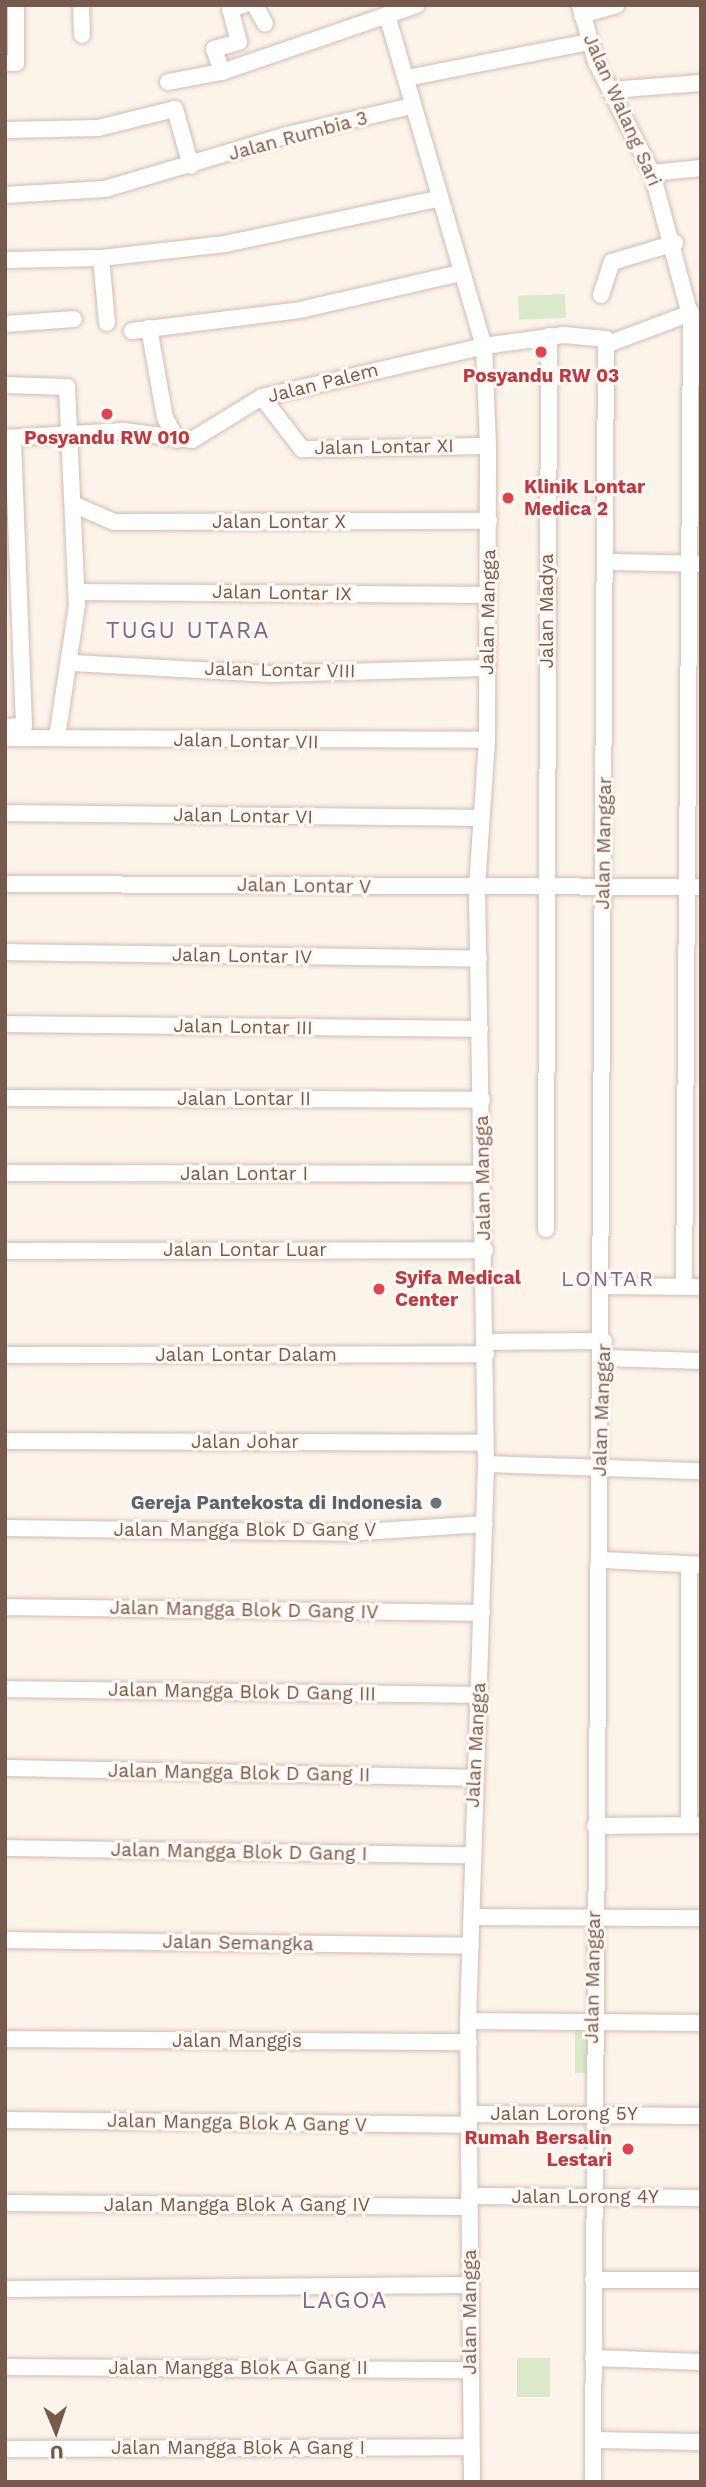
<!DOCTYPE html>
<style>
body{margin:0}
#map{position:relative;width:706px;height:2487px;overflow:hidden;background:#fcf4eb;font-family:"Work Sans",sans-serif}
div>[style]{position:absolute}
.green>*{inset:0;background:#daeac9;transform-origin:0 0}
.roads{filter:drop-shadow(0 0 2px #d1bdb3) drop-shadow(0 0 2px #d1bdb3)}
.minor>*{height:16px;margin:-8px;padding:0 8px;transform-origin:8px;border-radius:8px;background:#fff}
.dots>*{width:19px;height:19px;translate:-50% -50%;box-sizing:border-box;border:4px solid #fef8f2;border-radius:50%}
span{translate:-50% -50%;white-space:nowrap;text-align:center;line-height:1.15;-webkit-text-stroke:6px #fef8f2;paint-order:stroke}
.street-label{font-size:19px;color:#77594e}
.health-label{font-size:19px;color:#be3a42;font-weight:700}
.left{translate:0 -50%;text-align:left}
.right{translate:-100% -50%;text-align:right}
.worship-label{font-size:19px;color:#5b616d;font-weight:700}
.neighbourhood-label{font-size:21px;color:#7f6692;letter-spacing:2px}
.quarter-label{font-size:23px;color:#7f6692;letter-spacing:2px}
.frame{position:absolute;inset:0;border:7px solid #77594e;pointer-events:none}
.north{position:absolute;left:21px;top:2396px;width:70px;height:70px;-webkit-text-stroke:5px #fef8f2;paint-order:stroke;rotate:178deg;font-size:19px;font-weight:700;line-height:28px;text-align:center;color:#77594e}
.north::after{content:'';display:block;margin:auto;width:24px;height:32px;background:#77594e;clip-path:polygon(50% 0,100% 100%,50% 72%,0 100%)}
</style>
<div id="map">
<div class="green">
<i style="left:565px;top:294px;width:24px;height:47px;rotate:88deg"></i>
<i style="left:575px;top:2031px;width:13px;height:42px"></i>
<i style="left:517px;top:2358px;width:33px;height:39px"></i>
</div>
<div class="roads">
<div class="minor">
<i style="left:81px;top:5px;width:30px;rotate:88deg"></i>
<i style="left:255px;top:5px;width:21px;rotate:62deg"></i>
<i style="left:580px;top:5px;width:59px;rotate:74.3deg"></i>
<i style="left:596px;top:62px;width:124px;rotate:63.2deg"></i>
<i style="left:652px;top:173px;width:151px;rotate:75deg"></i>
<i style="left:691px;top:319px;width:967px;rotate:90.41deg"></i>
<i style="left:387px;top:15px;width:345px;rotate:73.7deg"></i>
<i style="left:484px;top:346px;width:100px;rotate:87.7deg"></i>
<i style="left:488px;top:446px;width:294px;rotate:90.2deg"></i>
<i style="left:487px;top:740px;width:147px;rotate:93.9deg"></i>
<i style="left:477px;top:887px;width:577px;rotate:89.11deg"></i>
<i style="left:486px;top:1464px;width:557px;rotate:91.85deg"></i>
<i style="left:468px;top:2021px;width:461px;rotate:89.5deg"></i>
<i style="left:582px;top:15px;width:36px;rotate:-16deg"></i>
<i style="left:5px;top:63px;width:11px"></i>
<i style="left:16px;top:63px;width:58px;rotate:-90deg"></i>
<i style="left:222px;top:72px;width:24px;rotate:-109deg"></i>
<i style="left:214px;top:49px;width:26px;rotate:-16deg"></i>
<i style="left:239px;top:42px;width:34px;rotate:-105deg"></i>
<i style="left:230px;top:9px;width:14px;rotate:-17deg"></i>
<i style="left:407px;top:78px;width:186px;rotate:-11.2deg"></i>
<i style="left:168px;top:82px;width:55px;rotate:-10.5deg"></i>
<i style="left:222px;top:72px;width:206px;rotate:-19deg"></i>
<i style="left:611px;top:90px;width:90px;rotate:-4.4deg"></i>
<i style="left:5px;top:130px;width:93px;rotate:-1.2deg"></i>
<i style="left:98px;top:128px;width:79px;rotate:-13.9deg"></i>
<i style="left:175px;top:109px;width:59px;rotate:74.3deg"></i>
<i style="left:652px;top:173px;width:49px;rotate:-5.8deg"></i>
<i style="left:5px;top:195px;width:100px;rotate:-3.4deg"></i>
<i style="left:105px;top:189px;width:190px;rotate:-16.5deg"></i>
<i style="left:287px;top:135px;width:128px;rotate:-13.1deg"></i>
<i style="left:101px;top:258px;width:65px;rotate:84.7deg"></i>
<i style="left:5px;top:260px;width:96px;rotate:-1.2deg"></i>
<i style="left:101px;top:258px;width:125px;rotate:-6.4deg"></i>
<i style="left:225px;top:244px;width:217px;rotate:-12deg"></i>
<i style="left:601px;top:295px;width:35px;rotate:-72deg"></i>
<i style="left:612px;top:262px;width:66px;rotate:-16.8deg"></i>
<i style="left:5px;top:324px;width:69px;rotate:-4.1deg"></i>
<i style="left:149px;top:328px;width:91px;rotate:79.9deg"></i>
<i style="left:165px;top:418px;width:25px;rotate:61deg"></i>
<i style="left:132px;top:331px;width:169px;rotate:-7.1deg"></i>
<i style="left:300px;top:310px;width:164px;rotate:-13deg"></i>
<i style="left:608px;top:344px;width:89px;rotate:-20.5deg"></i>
<i style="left:5px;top:385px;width:62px;rotate:1.8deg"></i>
<i style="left:67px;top:387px;width:218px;rotate:87.4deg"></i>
<i style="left:77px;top:605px;width:134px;rotate:98.6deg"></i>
<i style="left:262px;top:397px;width:66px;rotate:52.4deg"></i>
<i style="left:302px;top:449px;width:186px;rotate:-0.9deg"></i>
<i style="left:5px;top:438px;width:119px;rotate:-3.4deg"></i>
<i style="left:124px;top:431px;width:69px;rotate:7.5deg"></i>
<i style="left:192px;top:440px;width:82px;rotate:-31.6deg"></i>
<i style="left:262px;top:397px;width:228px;rotate:-12.9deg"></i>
<i style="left:484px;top:346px;width:81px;rotate:-7.8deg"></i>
<i style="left:564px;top:335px;width:42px;rotate:5.4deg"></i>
<i style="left:606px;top:339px;width:2143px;rotate:90.35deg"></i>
<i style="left:73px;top:504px;width:45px;rotate:23.7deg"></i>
<i style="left:114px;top:522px;width:375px;rotate:-0.2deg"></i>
<i style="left:608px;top:562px;width:93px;rotate:1.2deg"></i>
<i style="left:78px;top:592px;width:409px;rotate:0.4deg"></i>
<i style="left:73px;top:663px;width:198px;rotate:3.2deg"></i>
<i style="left:271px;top:674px;width:215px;rotate:-1.6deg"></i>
<i style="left:5px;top:727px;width:19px;rotate:-3deg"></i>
<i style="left:24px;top:726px;width:288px;rotate:-92.2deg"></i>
<i style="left:5px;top:738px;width:482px;rotate:0.2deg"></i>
<i style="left:5px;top:813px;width:475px;rotate:0.6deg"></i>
<i style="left:5px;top:884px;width:696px;rotate:0.25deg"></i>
<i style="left:5px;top:952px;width:474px;rotate:0.8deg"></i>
<i style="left:5px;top:1024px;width:475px;rotate:0.6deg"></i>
<i style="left:5px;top:1098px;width:477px;rotate:0.2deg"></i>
<i style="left:5px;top:1173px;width:478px;rotate:0.1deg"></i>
<i style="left:546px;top:1229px;width:893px;rotate:-89.81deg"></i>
<i style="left:5px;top:1251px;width:480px;rotate:-0.1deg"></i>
<i style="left:604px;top:1286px;width:97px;rotate:0.6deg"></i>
<i style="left:486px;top:1342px;width:118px;rotate:-0.5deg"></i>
<i style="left:5px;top:1355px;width:481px;rotate:-0.1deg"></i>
<i style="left:604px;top:1358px;width:97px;rotate:1.8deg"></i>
<i style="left:5px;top:1441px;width:480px;rotate:0.2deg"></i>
<i style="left:486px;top:1464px;width:215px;rotate:1.9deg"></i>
<i style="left:5px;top:1528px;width:342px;rotate:0.8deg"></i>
<i style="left:347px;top:1533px;width:138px;rotate:-3.7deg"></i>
<i style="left:600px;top:1560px;width:101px;rotate:2.8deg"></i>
<i style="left:689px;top:1565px;width:260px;rotate:90deg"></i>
<i style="left:5px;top:1607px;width:477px;rotate:0.7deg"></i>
<i style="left:5px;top:1689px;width:474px;rotate:0.7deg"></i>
<i style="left:5px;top:1768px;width:469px;rotate:1.2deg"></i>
<i style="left:595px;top:1826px;width:106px;rotate:-0.5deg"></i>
<i style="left:5px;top:1848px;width:467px;rotate:0.9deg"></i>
<i style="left:473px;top:1917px;width:228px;rotate:0.3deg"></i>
<i style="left:5px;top:1940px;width:466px;rotate:0.7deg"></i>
<i style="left:468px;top:2021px;width:233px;rotate:0.5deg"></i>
<i style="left:5px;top:2039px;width:464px;rotate:0.4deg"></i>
<i style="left:469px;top:2114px;width:232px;rotate:0.5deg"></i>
<i style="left:5px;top:2120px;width:463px;rotate:0.6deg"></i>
<i style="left:469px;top:2196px;width:232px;rotate:0.5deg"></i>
<i style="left:5px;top:2203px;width:464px;rotate:0.5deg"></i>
<i style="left:593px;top:2280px;width:108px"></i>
<i style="left:5px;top:2289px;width:464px;rotate:-0.5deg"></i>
<i style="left:593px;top:2358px;width:108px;rotate:2.1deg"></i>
<i style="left:5px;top:2367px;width:465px;rotate:0.4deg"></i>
<i style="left:593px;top:2440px;width:108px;rotate:1.1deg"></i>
<i style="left:5px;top:2449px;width:466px;rotate:-0.2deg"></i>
</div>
</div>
<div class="dots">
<i style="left:541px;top:352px;background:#e0444e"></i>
<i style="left:107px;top:414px;background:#e0444e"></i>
<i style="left:508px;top:498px;background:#e0444e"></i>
<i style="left:379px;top:1289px;background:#e0444e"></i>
<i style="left:436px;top:1503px;background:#6b7280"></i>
<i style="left:628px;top:2149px;background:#e0444e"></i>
</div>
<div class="street-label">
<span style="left:622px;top:110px;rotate:66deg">Jalan Walang Sari</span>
<span style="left:298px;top:136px;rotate:-15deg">Jalan Rumbia 3</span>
<span style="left:323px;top:383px;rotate:-14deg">Jalan Palem</span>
<span style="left:384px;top:447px;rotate:-1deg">Jalan Lontar XI</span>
<span style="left:279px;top:522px">Jalan Lontar X</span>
<span style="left:282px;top:593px;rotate:1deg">Jalan Lontar IX</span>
<span style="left:547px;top:611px;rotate:-90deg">Jalan Madya</span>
<span style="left:488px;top:612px;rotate:-89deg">Jalan Mangga</span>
<span style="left:280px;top:670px;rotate:1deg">Jalan Lontar VIII</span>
<span style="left:246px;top:741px;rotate:1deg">Jalan Lontar VII</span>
<span style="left:243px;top:816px;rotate:1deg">Jalan Lontar VI</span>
<span style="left:604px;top:843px;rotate:-89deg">Jalan Manggar</span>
<span style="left:304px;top:886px;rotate:1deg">Jalan Lontar V</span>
<span style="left:242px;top:956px;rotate:1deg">Jalan Lontar IV</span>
<span style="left:243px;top:1027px;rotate:1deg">Jalan Lontar III</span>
<span style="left:244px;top:1099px">Jalan Lontar II</span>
<span style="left:244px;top:1174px">Jalan Lontar I</span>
<span style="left:483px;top:1178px;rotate:-91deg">Jalan Mangga</span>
<span style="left:245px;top:1250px">Jalan Lontar Luar</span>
<span style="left:246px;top:1355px">Jalan Lontar Dalam</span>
<span style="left:602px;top:1410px;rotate:-88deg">Jalan Manggar</span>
<span style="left:245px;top:1442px">Jalan Johar</span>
<span style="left:245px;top:1530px">Jalan Mangga Blok D Gang V</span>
<span style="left:244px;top:1610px;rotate:1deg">Jalan Mangga Blok D Gang IV</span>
<span style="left:242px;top:1692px;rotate:1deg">Jalan Mangga Blok D Gang III</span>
<span style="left:476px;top:1745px;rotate:-87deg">Jalan Mangga</span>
<span style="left:239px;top:1773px;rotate:1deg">Jalan Mangga Blok D Gang II</span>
<span style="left:239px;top:1852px;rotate:1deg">Jalan Mangga Blok D Gang I</span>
<span style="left:238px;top:1943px;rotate:1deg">Jalan Semangka</span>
<span style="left:593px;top:1977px;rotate:-89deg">Jalan Manggar</span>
<span style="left:237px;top:2041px">Jalan Manggis</span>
<span style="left:564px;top:2114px">Jalan Lorong 5Y</span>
<span style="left:237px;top:2123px;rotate:1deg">Jalan Mangga Blok A Gang V</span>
<span style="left:585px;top:2197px">Jalan Lorong 4Y</span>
<span style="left:237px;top:2205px">Jalan Mangga Blok A Gang IV</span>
<span style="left:470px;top:2312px;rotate:-90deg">Jalan Mangga</span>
<span style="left:238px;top:2368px">Jalan Mangga Blok A Gang II</span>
<span style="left:238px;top:2448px">Jalan Mangga Blok A Gang I</span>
</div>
<div class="health-label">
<span style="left:541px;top:376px">Posyandu RW 03</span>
<span style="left:107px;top:438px">Posyandu RW 010</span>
<span class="left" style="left:524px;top:498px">Klinik Lontar<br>Medica 2</span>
<span class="left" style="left:395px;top:1289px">Syifa Medical<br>Center</span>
<span class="right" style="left:612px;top:2149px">Rumah Bersalin<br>Lestari</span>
</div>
<div class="worship-label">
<span class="right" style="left:422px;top:1503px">Gereja Pantekosta di Indonesia</span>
</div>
<div class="neighbourhood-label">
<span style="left:608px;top:1279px">LONTAR</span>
</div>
<div class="quarter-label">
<span style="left:188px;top:631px">TUGU UTARA</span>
<span style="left:345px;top:2301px">LAGOA</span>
</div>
<div class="frame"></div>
<div class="north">U</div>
</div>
